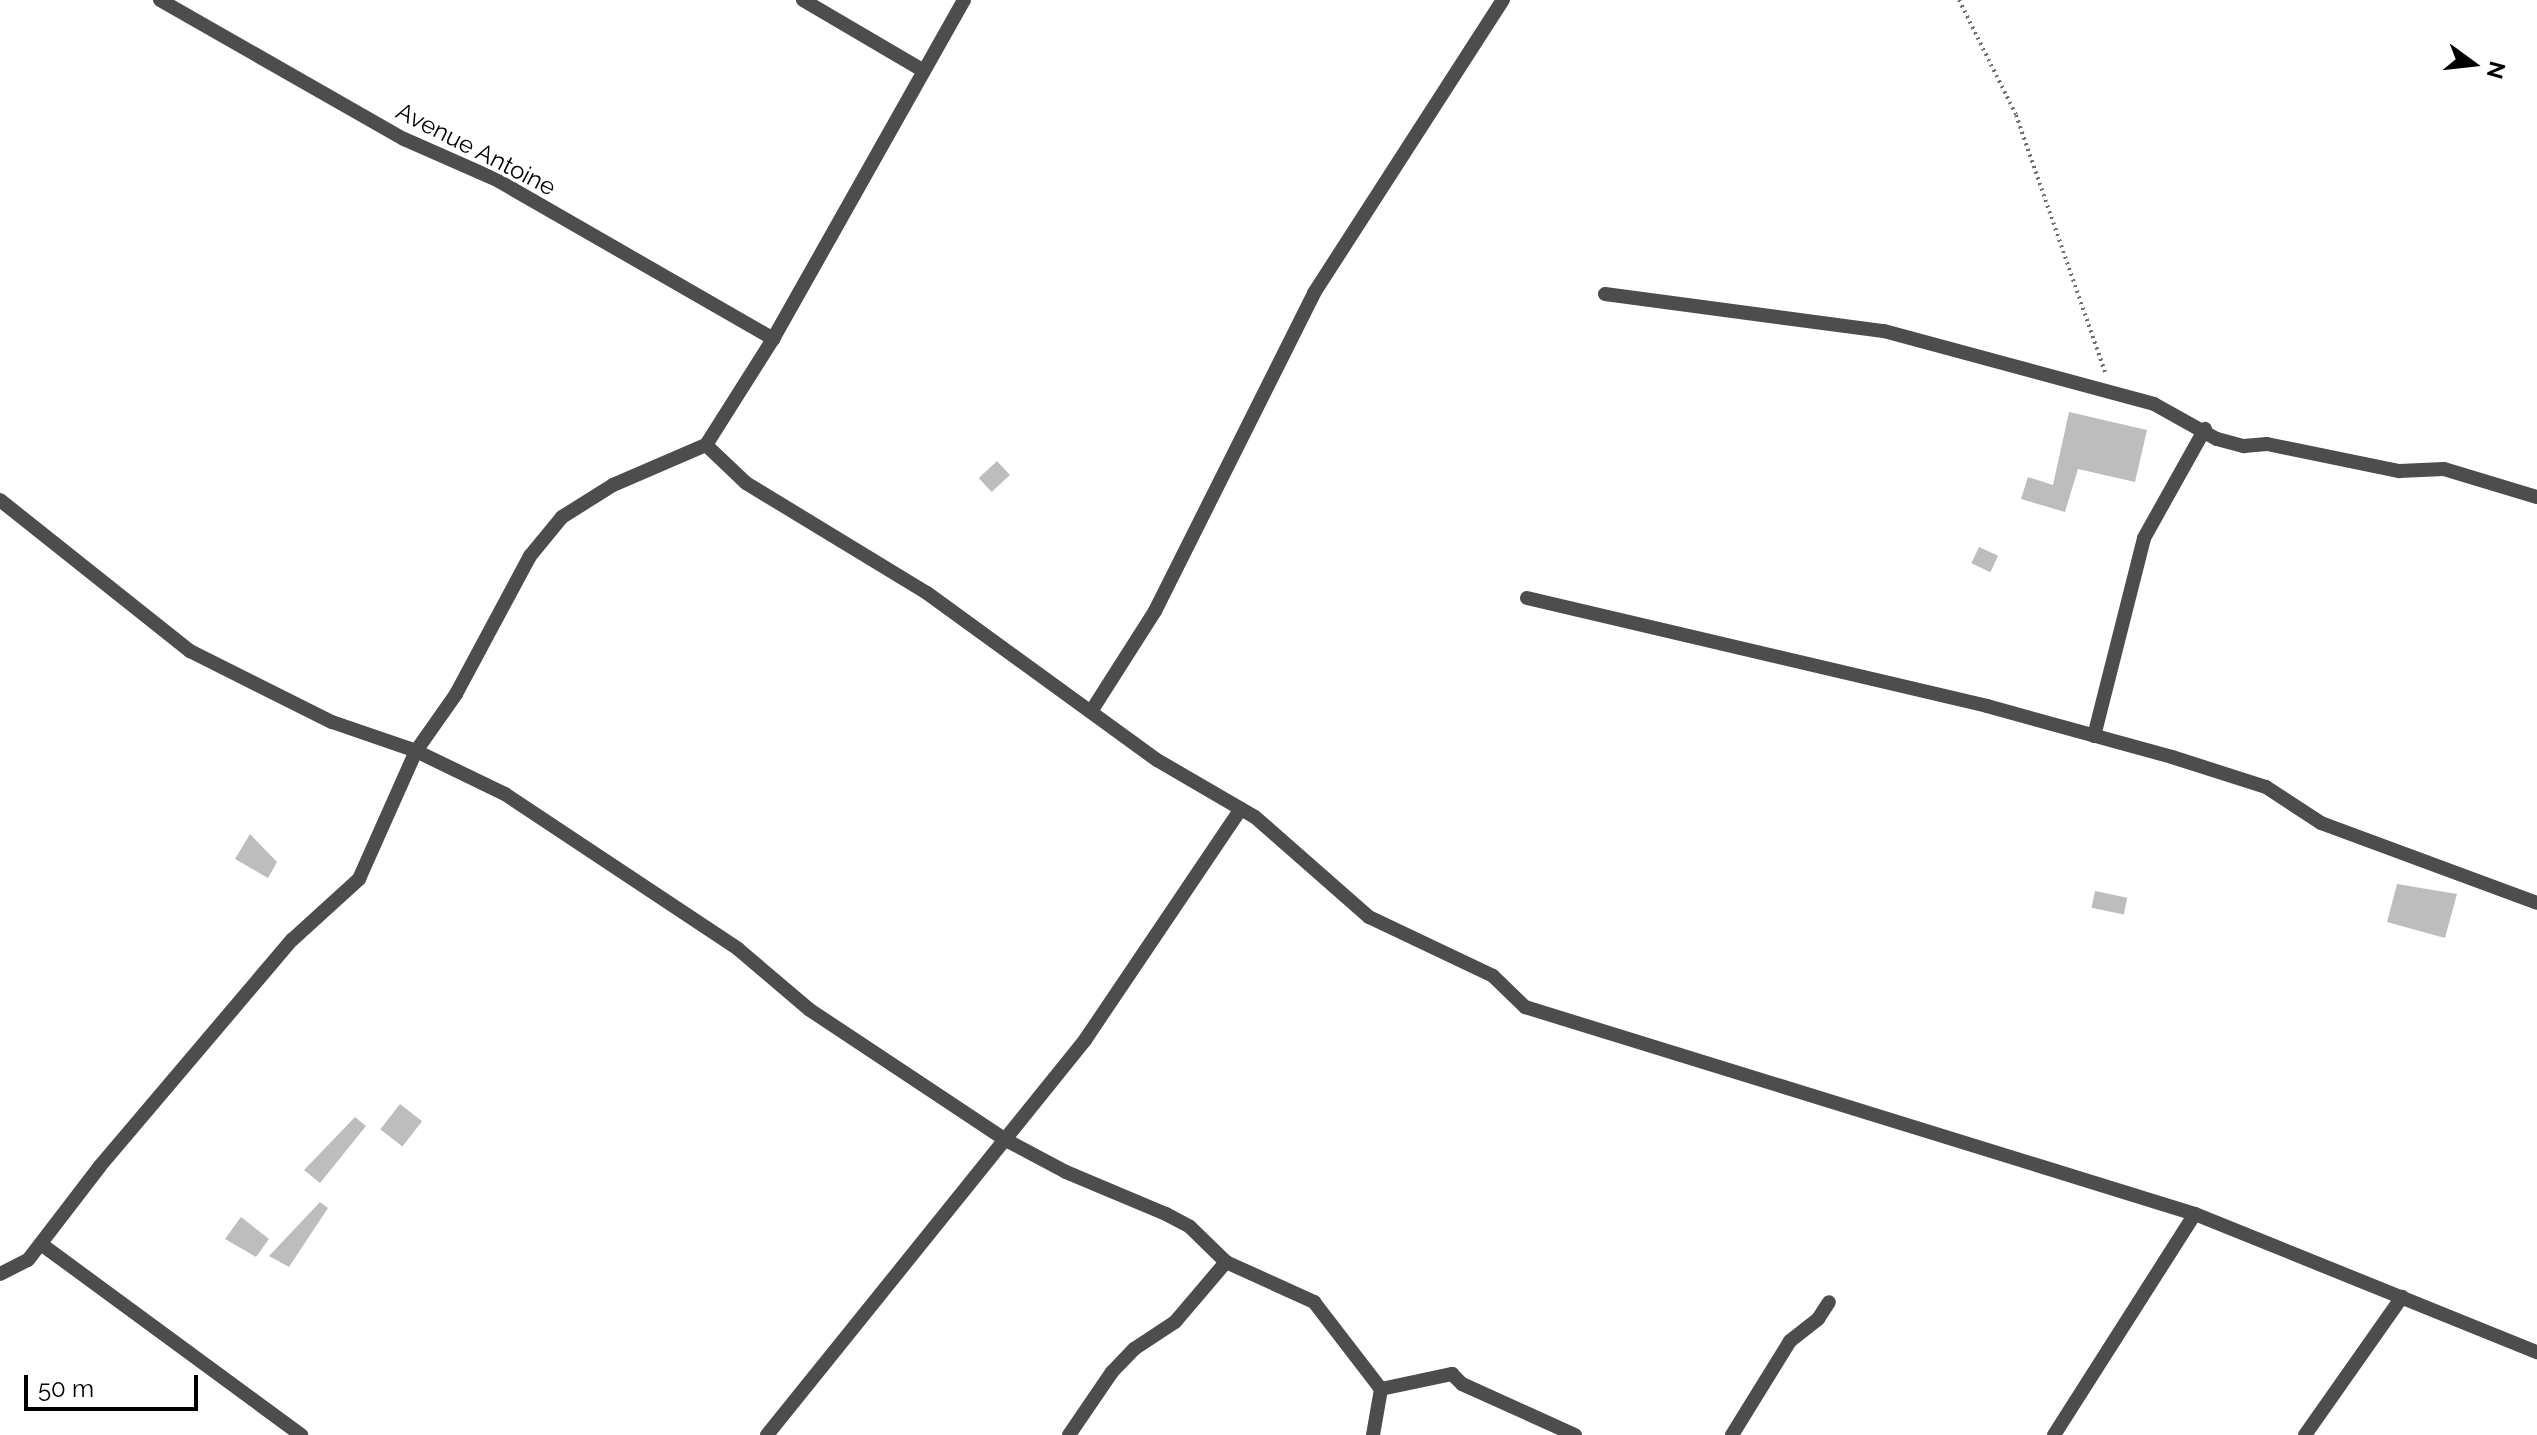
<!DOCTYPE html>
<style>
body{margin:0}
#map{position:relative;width:2537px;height:1435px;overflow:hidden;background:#fff;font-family:Raleway,sans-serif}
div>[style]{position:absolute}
.building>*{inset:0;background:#bdbdbd;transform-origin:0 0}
.path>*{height:4px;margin-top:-2px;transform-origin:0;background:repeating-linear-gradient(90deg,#6f6f6f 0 2px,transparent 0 6px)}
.minor>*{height:14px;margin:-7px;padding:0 7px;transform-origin:7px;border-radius:7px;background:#4d4d4d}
span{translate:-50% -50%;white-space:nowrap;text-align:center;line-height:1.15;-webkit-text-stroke:7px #fff;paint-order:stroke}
.street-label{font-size:24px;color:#000}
.north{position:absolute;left:2433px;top:24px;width:80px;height:80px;-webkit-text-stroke:6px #fff;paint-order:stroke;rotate:105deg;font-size:22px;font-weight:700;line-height:32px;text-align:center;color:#000}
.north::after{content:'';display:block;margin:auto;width:28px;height:36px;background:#000;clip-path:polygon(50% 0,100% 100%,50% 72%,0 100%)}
.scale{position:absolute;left:24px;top:1375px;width:174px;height:36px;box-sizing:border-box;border:4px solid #000;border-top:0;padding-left:10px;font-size:24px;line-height:28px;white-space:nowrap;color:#000;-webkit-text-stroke:6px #fff;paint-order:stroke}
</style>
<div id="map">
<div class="building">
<i style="clip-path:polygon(2069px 412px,2147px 430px,2135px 482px,2078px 469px,2065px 512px,2021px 499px,2028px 477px,2053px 485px)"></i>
<i style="left:997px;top:461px;width:19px;height:25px;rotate:47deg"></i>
<i style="left:1979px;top:547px;width:21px;height:18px;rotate:25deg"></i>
<i style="clip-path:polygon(250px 834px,277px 862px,268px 878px,235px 859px)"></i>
<i style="clip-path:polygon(2397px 884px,2457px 894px,2445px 938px,2387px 922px)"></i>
<i style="left:2095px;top:891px;width:33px;height:17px;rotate:12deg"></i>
<i style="left:400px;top:1104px;width:28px;height:32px;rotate:38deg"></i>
<i style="clip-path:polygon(355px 1117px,366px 1126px,320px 1183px,304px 1170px)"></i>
<i style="clip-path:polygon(320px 1202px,328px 1208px,289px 1267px,269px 1256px)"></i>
<i style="clip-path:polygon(241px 1217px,269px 1239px,256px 1257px,225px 1239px)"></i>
</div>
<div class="path">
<i style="left:1959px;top:0;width:128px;rotate:63.6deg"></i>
<i style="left:2016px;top:115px;width:272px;rotate:70.9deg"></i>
</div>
<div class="minor">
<i style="left:160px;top:0;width:281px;rotate:29.7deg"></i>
<i style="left:404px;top:139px;width:102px;rotate:23.8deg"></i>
<i style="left:497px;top:180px;width:319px;rotate:29.9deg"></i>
<i style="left:803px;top:0;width:140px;rotate:30.4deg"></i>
<i style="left:1605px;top:294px;width:281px;rotate:7.6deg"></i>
<i style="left:1884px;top:331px;width:280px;rotate:15.1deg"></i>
<i style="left:2154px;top:404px;width:72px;rotate:29.1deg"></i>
<i style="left:2217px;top:439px;width:28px;rotate:15deg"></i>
<i style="left:2244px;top:446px;width:23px;rotate:-5deg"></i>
<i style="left:2267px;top:444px;width:135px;rotate:11.6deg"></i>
<i style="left:2399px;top:471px;width:45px;rotate:-2.5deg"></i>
<i style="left:2444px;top:469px;width:97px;rotate:16.8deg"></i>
<i style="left:706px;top:445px;width:55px;rotate:43.5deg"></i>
<i style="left:746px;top:483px;width:212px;rotate:31.3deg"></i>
<i style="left:927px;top:593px;width:284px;rotate:36deg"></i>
<i style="left:1157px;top:760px;width:113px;rotate:30.2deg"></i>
<i style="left:1255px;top:817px;width:152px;rotate:41.3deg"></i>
<i style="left:1369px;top:917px;width:137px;rotate:25.4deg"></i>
<i style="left:1493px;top:976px;width:45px;rotate:44.1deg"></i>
<i style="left:1525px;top:1007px;width:701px;rotate:17.17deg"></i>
<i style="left:2195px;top:1214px;width:369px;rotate:22deg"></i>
<i style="left:0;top:500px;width:243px;rotate:38.5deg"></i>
<i style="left:190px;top:651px;width:159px;rotate:26.6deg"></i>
<i style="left:332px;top:722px;width:89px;rotate:19deg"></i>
<i style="left:416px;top:751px;width:99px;rotate:25.8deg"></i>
<i style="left:505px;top:794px;width:280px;rotate:33.6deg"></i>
<i style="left:738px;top:949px;width:94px;rotate:40.3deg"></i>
<i style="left:810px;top:1010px;width:233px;rotate:33.6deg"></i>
<i style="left:1004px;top:1139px;width:70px;rotate:28deg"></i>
<i style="left:1066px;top:1172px;width:108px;rotate:22.8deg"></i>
<i style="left:1166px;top:1214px;width:27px;rotate:28deg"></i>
<i style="left:1190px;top:1227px;width:50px;rotate:44.2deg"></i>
<i style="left:1226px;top:1262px;width:97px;rotate:24.4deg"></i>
<i style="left:1314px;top:1302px;width:110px;rotate:52.4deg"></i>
<i style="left:1381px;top:1389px;width:73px;rotate:-11.9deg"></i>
<i style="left:1452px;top:1374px;width:14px;rotate:45deg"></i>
<i style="left:1462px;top:1384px;width:124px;rotate:24.3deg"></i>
<i style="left:1527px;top:598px;width:473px;rotate:13.2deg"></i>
<i style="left:1987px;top:706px;width:192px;rotate:15.4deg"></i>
<i style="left:2172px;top:757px;width:99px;rotate:17.7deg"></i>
<i style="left:2266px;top:787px;width:66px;rotate:33.2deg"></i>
<i style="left:2321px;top:823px;width:230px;rotate:20.3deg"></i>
<i style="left:1092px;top:710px;width:117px;rotate:-57.5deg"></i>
<i style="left:1155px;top:611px;width:356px;rotate:-63.4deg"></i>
<i style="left:1314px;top:293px;width:349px;rotate:-57.2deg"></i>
<i style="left:2094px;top:736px;width:204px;rotate:-75.8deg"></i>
<i style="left:2144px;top:538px;width:125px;rotate:-60.8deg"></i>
<i style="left:41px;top:1244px;width:323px;rotate:36.3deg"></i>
<i style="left:0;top:1274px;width:31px;rotate:-27deg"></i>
<i style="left:28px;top:1260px;width:118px;rotate:-52.5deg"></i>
<i style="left:100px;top:1166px;width:297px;rotate:-49.7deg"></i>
<i style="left:292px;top:940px;width:91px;rotate:-42.3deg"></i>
<i style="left:359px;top:879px;width:140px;rotate:-66deg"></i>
<i style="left:416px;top:751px;width:70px;rotate:-54.9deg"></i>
<i style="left:456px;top:694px;width:157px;rotate:-61.8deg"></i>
<i style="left:530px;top:556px;width:50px;rotate:-50.6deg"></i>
<i style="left:562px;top:517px;width:60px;rotate:-32.1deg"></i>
<i style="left:613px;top:485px;width:101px;rotate:-23.3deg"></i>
<i style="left:706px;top:445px;width:125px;rotate:-57.7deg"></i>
<i style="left:773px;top:339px;width:389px;rotate:-60.6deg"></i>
<i style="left:767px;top:1435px;width:507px;rotate:-51.16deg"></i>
<i style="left:1085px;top:1040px;width:279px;rotate:-56deg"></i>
<i style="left:1069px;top:1435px;width:76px;rotate:-55.7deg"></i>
<i style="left:1112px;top:1372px;width:32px;rotate:-46deg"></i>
<i style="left:1134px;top:1349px;width:49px;rotate:-33.4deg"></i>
<i style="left:1175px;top:1322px;width:79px;rotate:-49.6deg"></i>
<i style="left:1373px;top:1435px;width:47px;rotate:-80.1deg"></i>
<i style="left:1732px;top:1435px;width:110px;rotate:-58.3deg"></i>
<i style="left:1790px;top:1341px;width:36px;rotate:-38deg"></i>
<i style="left:1818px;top:1319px;width:20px;rotate:-57deg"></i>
<i style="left:2054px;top:1435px;width:262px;rotate:-57.5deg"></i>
<i style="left:2305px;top:1435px;width:169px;rotate:-54.9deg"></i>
</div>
<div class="street-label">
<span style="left:476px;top:149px;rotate:27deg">Avenue Antoine</span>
</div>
<div class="north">N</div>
<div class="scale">50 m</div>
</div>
